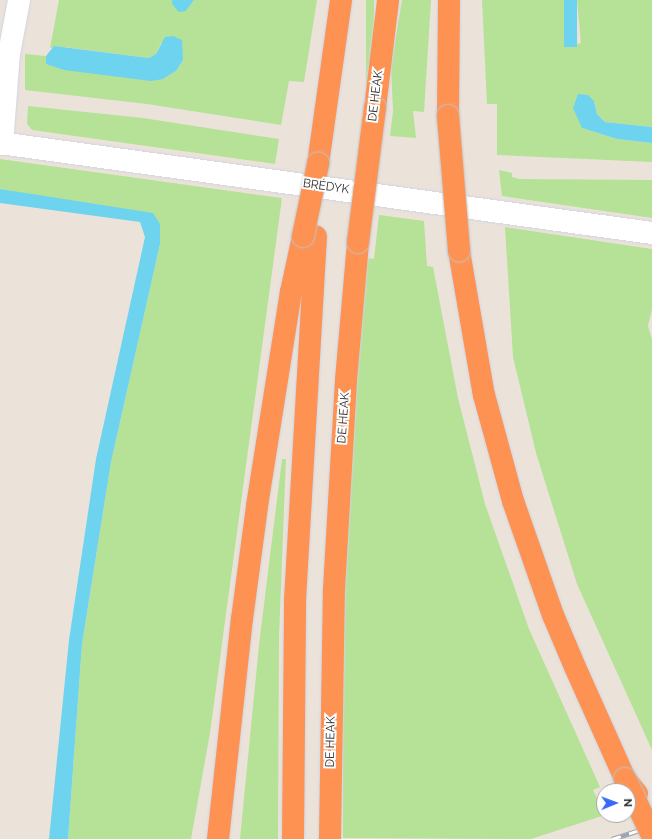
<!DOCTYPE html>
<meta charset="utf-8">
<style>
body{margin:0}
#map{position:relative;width:652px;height:839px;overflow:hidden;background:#ebe3da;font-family:Raleway,sans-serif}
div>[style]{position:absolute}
.green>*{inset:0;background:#b5e296;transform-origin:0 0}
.water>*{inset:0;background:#6dd3ee;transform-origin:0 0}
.roads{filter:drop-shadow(0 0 1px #d0d4e2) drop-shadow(0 0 1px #d0d4e2)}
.minor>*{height:22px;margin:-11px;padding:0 11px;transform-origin:11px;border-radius:11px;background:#fff}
.highway>*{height:22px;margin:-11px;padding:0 11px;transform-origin:11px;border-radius:11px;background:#fd9253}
.rail>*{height:4.5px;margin-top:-2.25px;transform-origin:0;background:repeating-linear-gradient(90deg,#fff 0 9px,#9da2b3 0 18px);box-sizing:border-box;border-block:1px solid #9da2b3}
.bridges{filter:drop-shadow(0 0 1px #c3c3c3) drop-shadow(0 0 1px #c3c3c3)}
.highway-bridge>*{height:22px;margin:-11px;padding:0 11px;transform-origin:11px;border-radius:11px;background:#fd9253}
span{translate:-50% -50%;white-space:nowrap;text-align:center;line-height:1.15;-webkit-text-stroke:4px #fff;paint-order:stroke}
.street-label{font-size:12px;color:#292929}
.north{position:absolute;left:596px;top:783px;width:40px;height:40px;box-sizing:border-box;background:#fff;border:1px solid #a9a9a9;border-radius:50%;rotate:89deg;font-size:11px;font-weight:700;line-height:16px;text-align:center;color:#292929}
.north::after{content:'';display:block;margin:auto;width:14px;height:18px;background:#3969f9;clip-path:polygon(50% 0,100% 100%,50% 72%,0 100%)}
</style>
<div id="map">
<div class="green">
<i style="clip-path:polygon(59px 0,172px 0,172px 4px,186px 11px,194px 0,317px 0,304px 82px,289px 81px,281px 125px,147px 104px,25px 90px,25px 54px,46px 56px,46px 64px,163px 79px,176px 71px,183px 60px,161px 43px,156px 54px,149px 58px,64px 47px,50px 48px)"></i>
<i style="left:366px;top:0;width:8px;height:102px"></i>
<i style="clip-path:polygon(402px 0,431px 0,424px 112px,413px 111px,416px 138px,390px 136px,393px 111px,391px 66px)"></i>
<i style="clip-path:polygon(482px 0,564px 0,568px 47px,581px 43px,577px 0,652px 0,652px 127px,605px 122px,597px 114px,594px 101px,582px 128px,617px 139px,652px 143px,652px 162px,497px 155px,497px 104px,487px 104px)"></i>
<i style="clip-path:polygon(28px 106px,143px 118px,279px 139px,275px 164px,32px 130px,27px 124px)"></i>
<i style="clip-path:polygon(0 159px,282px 198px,210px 733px,191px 839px,68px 839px,82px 644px,111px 462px,160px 244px,160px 224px,0 189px)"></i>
<i style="clip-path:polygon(499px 170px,512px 173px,512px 177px,519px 179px,652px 180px,652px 218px,502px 196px)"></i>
<i style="clip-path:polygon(379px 215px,424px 221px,427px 266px,433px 267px,458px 398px,485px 504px,529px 629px,600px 787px,593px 790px,605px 815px,531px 839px,343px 838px,343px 594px,356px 382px,367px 258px,374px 259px)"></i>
<i style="clip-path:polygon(505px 227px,652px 249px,652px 309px,648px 326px,652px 340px,652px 750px,577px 584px,536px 453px,513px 357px)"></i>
<i style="clip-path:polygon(282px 459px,286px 459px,279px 638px,278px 839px,240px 839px,259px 645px)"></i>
</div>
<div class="water">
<i style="clip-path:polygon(172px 0,194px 0,186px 11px,179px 12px,172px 4px)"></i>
<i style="left:564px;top:0;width:13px;height:47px"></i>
<i style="clip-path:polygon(173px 36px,182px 40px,183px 60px,176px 71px,163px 79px,151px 81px,64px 70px,46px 64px,46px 56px,54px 46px,149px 58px,156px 54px,165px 37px)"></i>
<i style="clip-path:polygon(578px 94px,588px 95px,594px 101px,597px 114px,605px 122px,652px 127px,652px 143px,617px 139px,582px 128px,573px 108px)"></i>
<i style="clip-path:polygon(0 189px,153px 213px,160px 224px,160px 244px,111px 462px,82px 644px,68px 839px,49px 839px,69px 640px,96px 459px,145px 237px,140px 222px,0 203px)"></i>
</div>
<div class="roads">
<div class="minor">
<i style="left:0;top:143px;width:658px;rotate:7.86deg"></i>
<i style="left:2px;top:144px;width:90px;rotate:-85.6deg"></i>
<i style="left:9px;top:54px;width:55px;rotate:-79.5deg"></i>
</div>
<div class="highway">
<i style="left:375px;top:108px;width:109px;rotate:-83.1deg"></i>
<i style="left:448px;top:116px;width:116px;rotate:-89.5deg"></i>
<i style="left:318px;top:164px;width:166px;rotate:-82deg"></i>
<i style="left:459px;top:251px;width:146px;rotate:80.2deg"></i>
<i style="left:484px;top:395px;width:110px;rotate:74.7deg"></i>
<i style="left:513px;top:501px;width:121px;rotate:70.7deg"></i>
<i style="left:553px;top:615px;width:56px;rotate:67.1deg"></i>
<i style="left:575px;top:667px;width:123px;rotate:65.9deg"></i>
<i style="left:625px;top:779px;width:19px;rotate:51deg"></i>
<i style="left:218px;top:839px;width:221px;rotate:-83.8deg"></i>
<i style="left:242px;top:619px;width:114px;rotate:-82.4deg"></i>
<i style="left:257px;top:506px;width:217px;rotate:-81deg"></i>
<i style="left:291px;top:292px;width:57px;rotate:-77.9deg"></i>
<i style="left:293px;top:839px;width:239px;rotate:-89.5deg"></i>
<i style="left:295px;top:600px;width:364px;rotate:-86.7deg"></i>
<i style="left:330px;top:839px;width:250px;rotate:-89.1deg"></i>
<i style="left:334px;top:589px;width:209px;rotate:-86.7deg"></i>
<i style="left:346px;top:380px;width:139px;rotate:-85deg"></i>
</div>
</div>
<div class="rail">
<i style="left:612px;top:839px;width:42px;rotate:-18deg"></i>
</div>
<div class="bridges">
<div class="highway-bridge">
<i style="left:448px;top:116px;width:135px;rotate:85.3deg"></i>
<i style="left:303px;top:236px;width:74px;rotate:-78.2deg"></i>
<i style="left:358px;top:242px;width:135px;rotate:-82.8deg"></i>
<i style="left:625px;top:779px;width:62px;rotate:64.3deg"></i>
</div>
</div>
<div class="street-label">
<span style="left:376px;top:96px;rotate:-83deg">DE HEAK</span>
<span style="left:326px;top:187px;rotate:8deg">BRÉDYK</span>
<span style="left:344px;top:418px;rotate:-86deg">DE HEAK</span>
<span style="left:331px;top:742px;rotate:-89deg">DE HEAK</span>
</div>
<div class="north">N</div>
</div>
